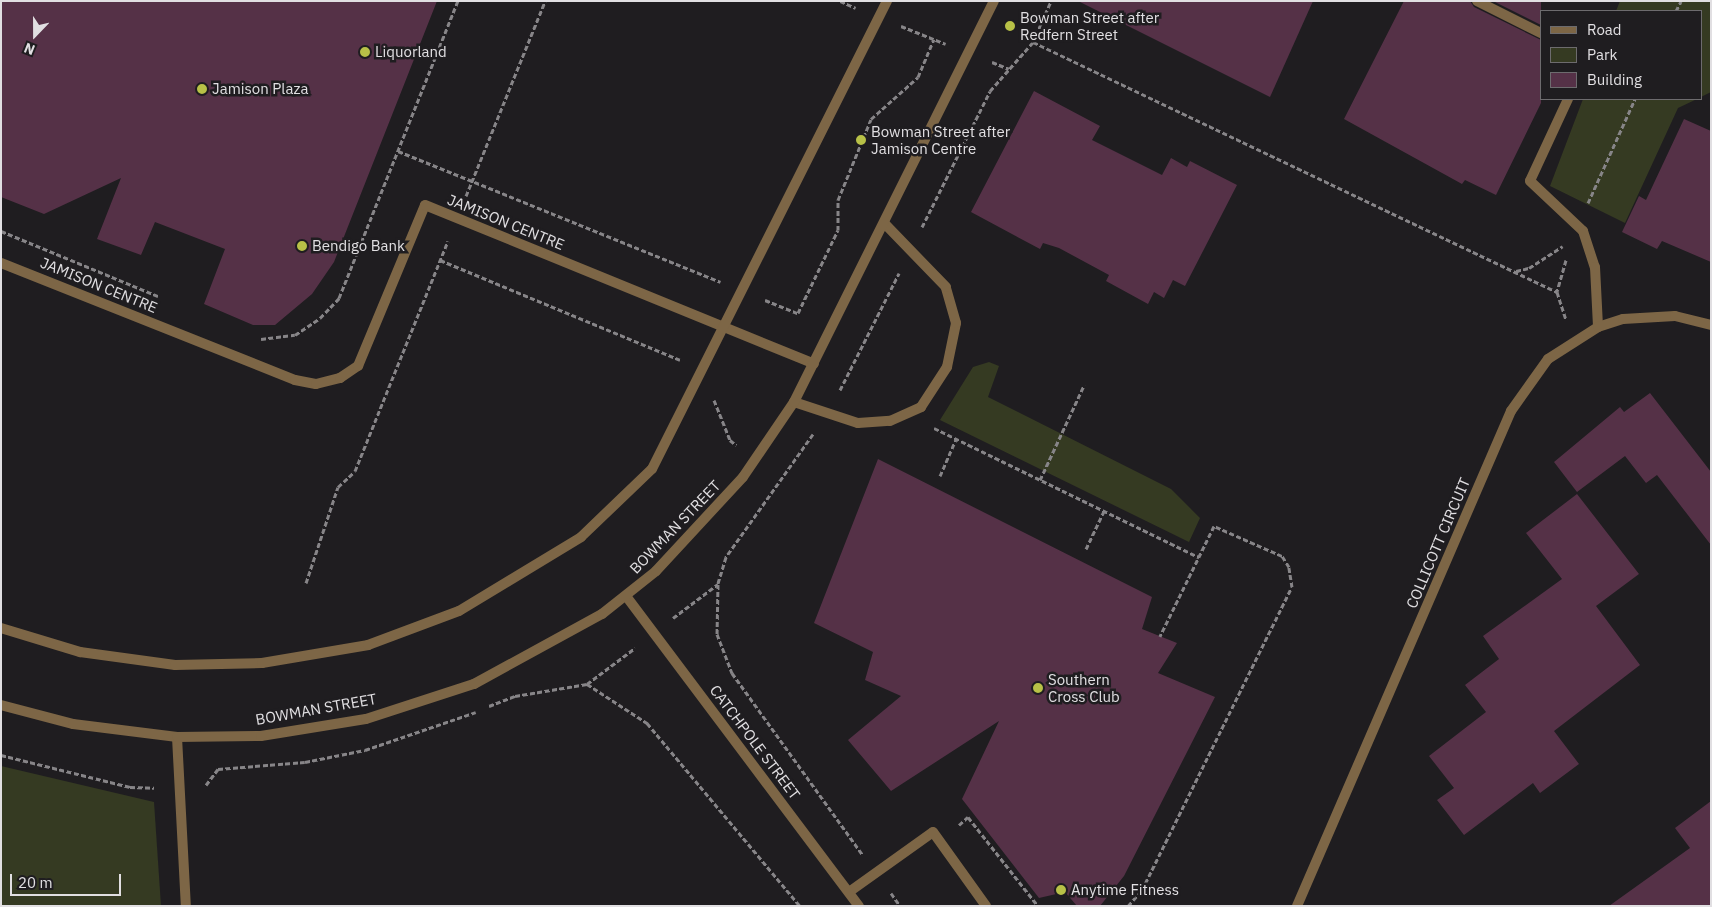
<!DOCTYPE html>
<style>
body{margin:0}
#map{position:relative;width:1712px;height:907px;overflow:hidden;background:#1f1d20;font-family:"IBM Plex Sans",sans-serif}
div>[style]{position:absolute}
.green>*{inset:0;background:#353a22}
.building>*{inset:0;background:#553147}
.path>*{height:3px;margin-top:-1.5px;transform-origin:0;background:repeating-linear-gradient(90deg,#878588 0 5px,transparent 0 7.5px)}
.service>*{height:10px;margin:-5px;padding:0 5px;transform-origin:5px;border-radius:5px;background:#7d6646}
.minor>*{height:10px;margin:-5px;padding:0 5px;transform-origin:5px;border-radius:5px;background:#7d6646}
.tertiary>*{height:10px;margin:-5px;padding:0 5px;transform-origin:5px;border-radius:5px;background:#7d6646}
.dots>*{width:14px;height:14px;translate:-50% -50%;box-sizing:border-box;border:2px solid #1f1d20;border-radius:50%}
span{translate:-50% -50%;white-space:nowrap;text-align:center;line-height:1.15;-webkit-text-stroke:5px #1f1d20;paint-order:stroke}
.poi-label{font-size:15px;color:#e1dfe2}
.left{translate:0 -50%;text-align:left}
.street-label{font-size:15px;color:#e1dfe2}
.frame{position:absolute;inset:0;border:2px solid #e1dfe2;pointer-events:none}
.legend{position:absolute;left:1540px;top:10px;width:162px;height:90px;box-sizing:border-box;background:#1f1d20;border:1px solid #6d6b6e;margin:0;padding:6px 9px;list-style:none;font-size:15px;color:#e1dfe2}
.legend li{display:flex;align-items:center;gap:10px;height:25px}
.legend b{width:25px;border:1px solid #6d6b6e}
.north{position:absolute;left:10px;top:10px;width:50px;height:50px;-webkit-text-stroke:4px #1f1d20;paint-order:stroke;rotate:202deg;font-size:14px;font-weight:700;line-height:20px;text-align:center;color:#e1dfe2}
.north::after{content:'';display:block;margin:auto;width:18px;height:22px;background:#e1dfe2;clip-path:polygon(50% 0,100% 100%,50% 72%,0 100%)}
.scale{position:absolute;left:10px;top:874px;width:111px;height:22px;box-sizing:border-box;border:2px solid #e1dfe2;border-top:0;padding-left:6px;font-size:15px;line-height:18px;white-space:nowrap;color:#e1dfe2;-webkit-text-stroke:4px #1f1d20;paint-order:stroke}
</style>
<div id="map">
<div class="green">
<i style="clip-path:polygon(1620px 1px,1711px 1px,1711px 92px,1701px 97px,1701px 11px,1616px 11px)"></i>
<i style="clip-path:polygon(1583px 99px,1697px 99px,1678px 108px,1625px 223px,1550px 186px)"></i>
<i style="clip-path:polygon(989px 362px,999px 366px,988px 397px,1171px 489px,1200px 518px,1189px 542px,940px 420px,973px 367px)"></i>
<i style="clip-path:polygon(1px 766px,154px 802px,161px 906px,1px 906px)"></i>
</div>
<div class="building">
<i style="clip-path:polygon(1px 1px,437px 1px,334px 262px,312px 294px,275px 325px,253px 325px,204px 304px,225px 249px,155px 222px,141px 255px,97px 239px,121px 178px,44px 214px,1px 197px)"></i>
<i style="clip-path:polygon(1078px 1px,1313px 1px,1270px 97px)"></i>
<i style="clip-path:polygon(1404px 1px,1470px 1px,1474px 7px,1541px 40px,1541px 103px,1496px 195px,1465px 180px,1462px 184px,1344px 119px)"></i>
<i style="clip-path:polygon(1493px 1px,1541px 1px,1541px 25px)"></i>
<i style="clip-path:polygon(1034px 91px,1100px 126px,1092px 140px,1162px 175px,1171px 158px,1187px 167px,1190px 161px,1237px 185px,1185px 286px,1173px 280px,1164px 298px,1154px 292px,1148px 304px,1106px 281px,1109px 275px,1059px 248px,1043px 243px,1040px 249px,971px 212px)"></i>
<i style="clip-path:polygon(1684px 119px,1711px 131px,1711px 262px,1662px 241px,1657px 249px,1622px 232px,1639px 196px,1646px 200px)"></i>
<i style="clip-path:polygon(1650px 393px,1711px 472px,1711px 545px,1657px 475px,1646px 483px,1625px 456px,1577px 492px,1554px 462px,1620px 407px,1624px 412px)"></i>
<i style="clip-path:polygon(878px 459px,1152px 597px,1142px 629px,1177px 643px,1158px 673px,1215px 697px,1124px 876px,1100px 906px,1077px 906px,1065px 892px,1039px 898px,962px 799px,999px 721px,891px 791px,848px 740px,901px 696px,865px 680px,873px 652px,814px 623px)"></i>
<i style="clip-path:polygon(1577px 494px,1639px 574px,1596px 606px,1640px 665px,1554px 731px,1579px 764px,1540px 793px,1533px 783px,1464px 835px,1437px 800px,1454px 788px,1429px 756px,1486px 712px,1465px 685px,1499px 659px,1483px 636px,1562px 579px,1526px 533px)"></i>
<i style="clip-path:polygon(1711px 801px,1711px 906px,1609px 906px,1690px 848px,1675px 828px)"></i>
</div>
<div class="path">
<i style="left:840px;top:1px;width:17px;rotate:24deg"></i>
<i style="left:1676px;top:11px;width:11px;rotate:-63deg"></i>
<i style="left:901px;top:26px;width:48px;rotate:21.8deg"></i>
<i style="left:1033px;top:42px;width:581px;rotate:25.51deg"></i>
<i style="left:992px;top:62px;width:18px;rotate:22deg"></i>
<i style="left:398px;top:151px;width:348px;rotate:22.1deg"></i>
<i style="left:466px;top:196px;width:210px;rotate:-67.9deg"></i>
<i style="left:1588px;top:203px;width:114px;rotate:-65.7deg"></i>
<i style="left:922px;top:227px;width:152px;rotate:-63.4deg"></i>
<i style="left:990px;top:91px;width:65px;rotate:-48.7deg"></i>
<i style="left:1033px;top:42px;width:45px;rotate:-66.3deg"></i>
<i style="left:1px;top:231px;width:170px;rotate:22.5deg"></i>
<i style="left:440px;top:260px;width:260px;rotate:22.6deg"></i>
<i style="left:1566px;top:260px;width:33px;rotate:106deg"></i>
<i style="left:1557px;top:292px;width:28px;rotate:72deg"></i>
<i style="left:1516px;top:271px;width:13px;rotate:-13deg"></i>
<i style="left:1529px;top:268px;width:40px;rotate:-32.9deg"></i>
<i style="left:765px;top:300px;width:35px;rotate:22deg"></i>
<i style="left:798px;top:313px;width:92px;rotate:-64.3deg"></i>
<i style="left:838px;top:230px;width:30px;rotate:-90deg"></i>
<i style="left:838px;top:200px;width:87px;rotate:-67.8deg"></i>
<i style="left:871px;top:119px;width:63px;rotate:-41.8deg"></i>
<i style="left:918px;top:77px;width:41px;rotate:-67.2deg"></i>
<i style="left:261px;top:339px;width:34px;rotate:-7deg"></i>
<i style="left:295px;top:335px;width:30px;rotate:-34deg"></i>
<i style="left:320px;top:318px;width:28px;rotate:-46deg"></i>
<i style="left:339px;top:298px;width:320px;rotate:-68.2deg"></i>
<i style="left:840px;top:390px;width:131px;rotate:-63.2deg"></i>
<i style="left:714px;top:400px;width:43px;rotate:68.2deg"></i>
<i style="left:730px;top:440px;width:8px;rotate:40deg"></i>
<i style="left:934px;top:428px;width:295px;rotate:26deg"></i>
<i style="left:813px;top:434px;width:151px;rotate:125.3deg"></i>
<i style="left:726px;top:557px;width:28px;rotate:107deg"></i>
<i style="left:718px;top:584px;width:50px;rotate:91.1deg"></i>
<i style="left:717px;top:634px;width:42px;rotate:69deg"></i>
<i style="left:732px;top:673px;width:223px;rotate:54.3deg"></i>
<i style="left:940px;top:476px;width:40px;rotate:-66.6deg"></i>
<i style="left:1040px;top:480px;width:105px;rotate:-65.1deg"></i>
<i style="left:1086px;top:549px;width:42px;rotate:-64.7deg"></i>
<i style="left:306px;top:583px;width:101px;rotate:-71.6deg"></i>
<i style="left:338px;top:487px;width:23px;rotate:-43deg"></i>
<i style="left:355px;top:471px;width:248px;rotate:-68deg"></i>
<i style="left:673px;top:618px;width:56px;rotate:-37.1deg"></i>
<i style="left:587px;top:684px;width:72px;rotate:33deg"></i>
<i style="left:647px;top:723px;width:239px;rotate:50.1deg"></i>
<i style="left:489px;top:706px;width:28px;rotate:-21deg"></i>
<i style="left:515px;top:696px;width:73px;rotate:-9.5deg"></i>
<i style="left:587px;top:684px;width:60px;rotate:-36.9deg"></i>
<i style="left:1px;top:755px;width:133px;rotate:13.9deg"></i>
<i style="left:130px;top:787px;width:24px;rotate:2deg"></i>
<i style="left:206px;top:785px;width:20px;rotate:-53deg"></i>
<i style="left:218px;top:769px;width:87px;rotate:-4.6deg"></i>
<i style="left:305px;top:762px;width:61px;rotate:-11.3deg"></i>
<i style="left:365px;top:750px;width:117px;rotate:-18.9deg"></i>
<i style="left:959px;top:825px;width:12px;rotate:-42deg"></i>
<i style="left:968px;top:817px;width:113px;rotate:51.8deg"></i>
<i style="left:891px;top:893px;width:16px;rotate:55deg"></i>
<i style="left:1128px;top:906px;width:21px;rotate:-49deg"></i>
<i style="left:1142px;top:890px;width:338px;rotate:-63.7deg"></i>
<i style="left:1292px;top:587px;width:20px;rotate:-99deg"></i>
<i style="left:1289px;top:567px;width:13px;rotate:-122deg"></i>
<i style="left:1282px;top:556px;width:74px;rotate:-156.2deg"></i>
<i style="left:1214px;top:526px;width:123px;rotate:116.1deg"></i>
</div>
<div class="service">
<i style="left:1477px;top:1px;width:72px;rotate:26.6deg"></i>
<i style="left:1568px;top:99px;width:90px;rotate:114.9deg"></i>
<i style="left:1530px;top:181px;width:73px;rotate:43.3deg"></i>
<i style="left:1583px;top:231px;width:38px;rotate:72deg"></i>
<i style="left:1595px;top:267px;width:60px;rotate:87.1deg"></i>
<i style="left:1px;top:263px;width:316px;rotate:21.7deg"></i>
<i style="left:295px;top:380px;width:21px;rotate:11deg"></i>
<i style="left:316px;top:384px;width:25px;rotate:-14deg"></i>
<i style="left:340px;top:378px;width:22px;rotate:-34deg"></i>
<i style="left:358px;top:366px;width:174px;rotate:-67.4deg"></i>
<i style="left:425px;top:205px;width:420px;rotate:22.2deg"></i>
<i style="left:794px;top:402px;width:67px;rotate:18.2deg"></i>
<i style="left:858px;top:423px;width:32px;rotate:-4deg"></i>
<i style="left:890px;top:421px;width:34px;rotate:-24deg"></i>
<i style="left:921px;top:407px;width:48px;rotate:-57deg"></i>
<i style="left:947px;top:367px;width:45px;rotate:-78.4deg"></i>
<i style="left:956px;top:323px;width:37px;rotate:-106deg"></i>
<i style="left:946px;top:287px;width:89px;rotate:-134.1deg"></i>
<i style="left:1px;top:628px;width:83px;rotate:16.9deg"></i>
<i style="left:80px;top:652px;width:96px;rotate:7.8deg"></i>
<i style="left:175px;top:665px;width:87px;rotate:-1.3deg"></i>
<i style="left:262px;top:663px;width:108px;rotate:-9.6deg"></i>
<i style="left:368px;top:645px;width:97px;rotate:-20.5deg"></i>
<i style="left:459px;top:611px;width:143px;rotate:-31.2deg"></i>
<i style="left:581px;top:537px;width:98px;rotate:-43.8deg"></i>
<i style="left:652px;top:469px;width:524px;rotate:-63.34deg"></i>
<i style="left:849px;top:892px;width:103px;rotate:-35.5deg"></i>
<i style="left:933px;top:832px;width:91px;rotate:54.4deg"></i>
</div>
<div class="minor">
<i style="left:177px;top:737px;width:169px;rotate:87deg"></i>
<i style="left:1297px;top:906px;width:539px;rotate:-66.62deg"></i>
<i style="left:1511px;top:411px;width:64px;rotate:-54.6deg"></i>
<i style="left:1548px;top:359px;width:59px;rotate:-32.6deg"></i>
<i style="left:1598px;top:327px;width:26px;rotate:-18deg"></i>
<i style="left:1623px;top:319px;width:52px;rotate:-3.3deg"></i>
<i style="left:1675px;top:316px;width:37px;rotate:14deg"></i>
</div>
<div class="tertiary">
<i style="left:626px;top:596px;width:388px;rotate:53.1deg"></i>
<i style="left:1px;top:705px;width:74px;rotate:14.8deg"></i>
<i style="left:73px;top:724px;width:105px;rotate:7.1deg"></i>
<i style="left:177px;top:737px;width:84px;rotate:-0.7deg"></i>
<i style="left:261px;top:736px;width:106px;rotate:-9.2deg"></i>
<i style="left:366px;top:719px;width:114px;rotate:-18deg"></i>
<i style="left:474px;top:684px;width:146px;rotate:-28.7deg"></i>
<i style="left:602px;top:614px;width:69px;rotate:-38.5deg"></i>
<i style="left:656px;top:571px;width:128px;rotate:-47.2deg"></i>
<i style="left:743px;top:477px;width:91px;rotate:-55.8deg"></i>
<i style="left:794px;top:402px;width:448px;rotate:-63.5deg"></i>
</div>
<div class="dots">
<i style="left:1010px;top:26px;background:#b8c147"></i>
<i style="left:365px;top:52px;background:#b8c147"></i>
<i style="left:202px;top:89px;background:#b8c147"></i>
<i style="left:861px;top:140px;background:#b8c147"></i>
<i style="left:302px;top:246px;background:#b8c147"></i>
<i style="left:1038px;top:688px;background:#b8c147"></i>
<i style="left:1061px;top:890px;background:#b8c147"></i>
</div>
<div class="poi-label">
<span class="left" style="left:1020px;top:26px">Bowman Street after<br>Redfern Street</span>
<span class="left" style="left:375px;top:52px">Liquorland</span>
<span class="left" style="left:212px;top:89px">Jamison Plaza</span>
<span class="left" style="left:871px;top:140px">Bowman Street after<br>Jamison Centre</span>
<span class="left" style="left:312px;top:246px">Bendigo Bank</span>
<span class="left" style="left:1048px;top:688px">Southern<br>Cross Club</span>
<span class="left" style="left:1071px;top:890px">Anytime Fitness</span>
</div>
<div class="street-label">
<span style="left:506px;top:222px;rotate:22deg">JAMISON CENTRE</span>
<span style="left:99px;top:285px;rotate:22deg">JAMISON CENTRE</span>
<span style="left:675px;top:527px;rotate:-46deg">BOWMAN STREET</span>
<span style="left:1438px;top:543px;rotate:-67deg">COLLICOTT CIRCUIT</span>
<span style="left:316px;top:709px;rotate:-10deg">BOWMAN STREET</span>
<span style="left:755px;top:742px;rotate:53deg">CATCHPOLE STREET</span>
</div>
<div class="frame"></div>
<ul class="legend">
<li><b style="height:6px;background:#7d6646"></b>Road</li>
<li><b style="height:14px;background:#353a22"></b>Park</li>
<li><b style="height:14px;background:#553147"></b>Building</li>
</ul>
<div class="north">N</div>
<div class="scale">20 m</div>
</div>
